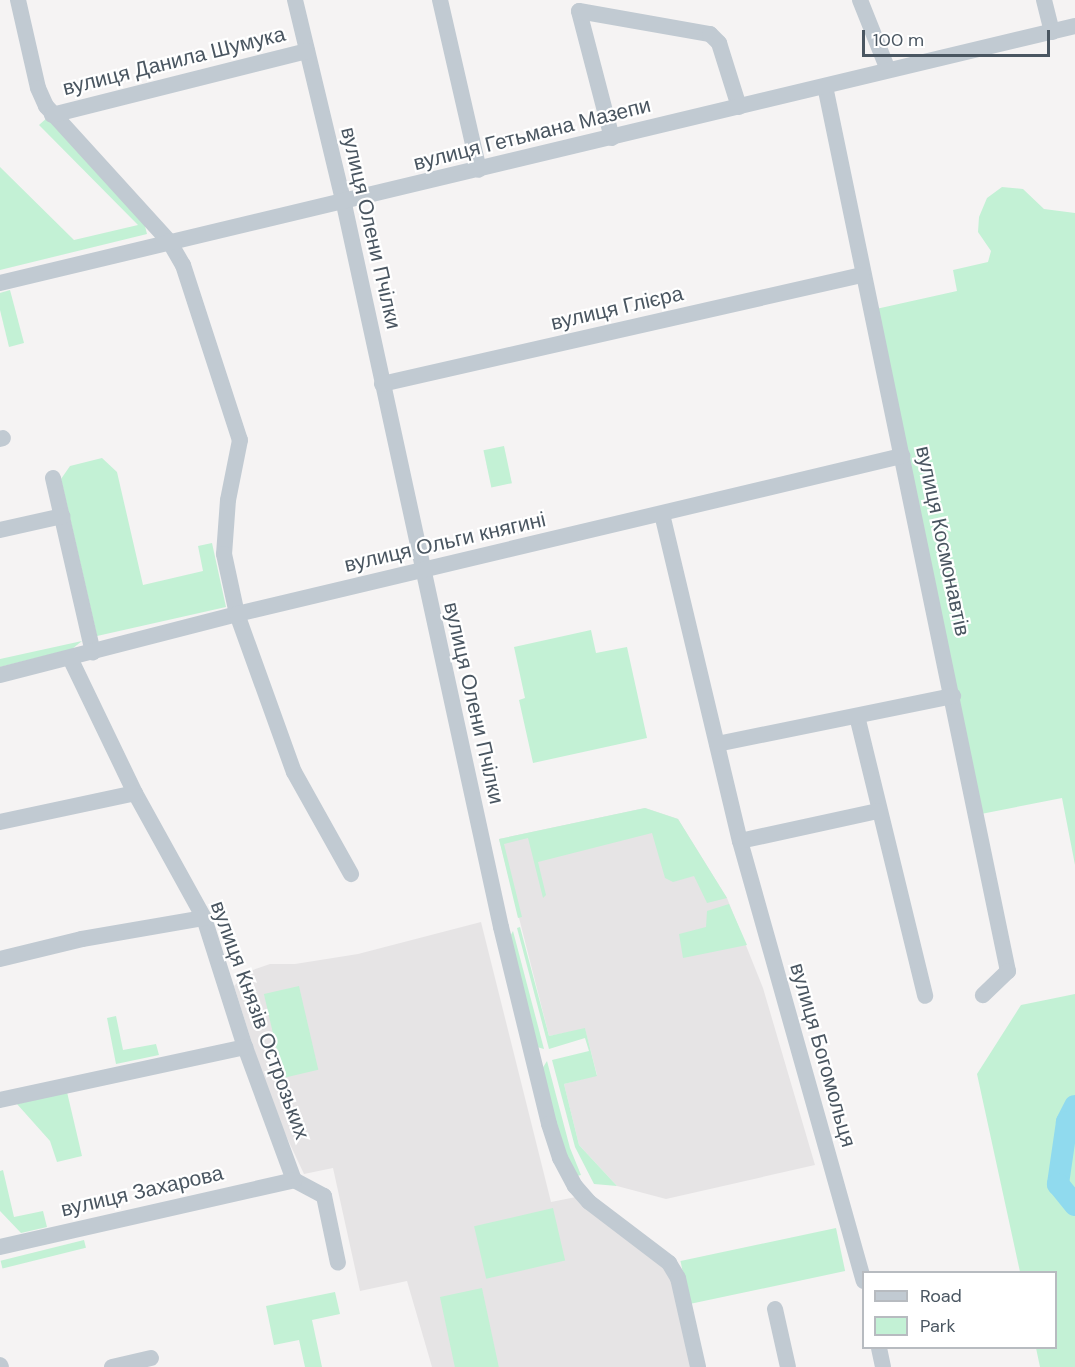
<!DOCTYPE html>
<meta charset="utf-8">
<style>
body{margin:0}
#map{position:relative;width:1075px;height:1367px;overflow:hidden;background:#f5f3f3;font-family:"DM Sans",sans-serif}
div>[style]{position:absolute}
.education>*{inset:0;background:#e6e4e5}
.green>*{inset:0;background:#c3f1d5;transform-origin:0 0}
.river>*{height:22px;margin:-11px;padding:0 11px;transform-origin:11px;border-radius:11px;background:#90daee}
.minor>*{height:16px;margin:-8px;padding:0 8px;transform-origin:8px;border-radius:8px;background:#c1cad2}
span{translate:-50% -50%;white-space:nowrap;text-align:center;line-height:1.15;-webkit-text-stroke:4.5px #fff;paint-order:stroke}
.street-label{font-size:21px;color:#4a5661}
.legend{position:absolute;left:862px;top:1271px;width:195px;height:78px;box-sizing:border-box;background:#fff;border:2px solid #b7bbc0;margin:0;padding:8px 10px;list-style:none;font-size:18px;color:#4a5661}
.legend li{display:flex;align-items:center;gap:12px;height:30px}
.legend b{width:30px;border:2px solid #b7bbc0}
.scale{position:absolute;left:862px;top:30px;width:188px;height:27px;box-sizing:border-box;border:3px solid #4a5661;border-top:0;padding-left:8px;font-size:18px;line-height:21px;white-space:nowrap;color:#4a5661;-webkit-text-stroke:4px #fff;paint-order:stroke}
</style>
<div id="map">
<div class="education">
<i style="clip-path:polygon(645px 808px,678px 819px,727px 898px,763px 988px,815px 1165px,666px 1199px,617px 1186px,579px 1145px,564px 1084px,597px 1075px,585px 1029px,549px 1036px,499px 839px)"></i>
<i style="clip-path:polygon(481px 922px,551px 1202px,576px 1197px,664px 1267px,672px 1281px,691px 1367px,432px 1367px,407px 1281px,360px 1291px,333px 1168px,304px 1174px,272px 1106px,234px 986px,250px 971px,270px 964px,295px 964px,358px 954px)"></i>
</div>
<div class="green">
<i style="clip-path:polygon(48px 117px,144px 222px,147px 234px,0 270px,0 167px,74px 240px,138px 225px,39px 125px)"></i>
<i style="clip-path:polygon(1002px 187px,1023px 189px,1044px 209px,1075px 213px,1075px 865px,1062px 798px,981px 814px,876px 309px,957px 291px,953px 270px,988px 262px,991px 251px,978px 232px,979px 217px,987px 198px)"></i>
<i style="clip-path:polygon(10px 290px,24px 343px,9px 347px,0 310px,0 293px)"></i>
<i style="left:504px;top:446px;width:38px;height:21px;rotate:78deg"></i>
<i style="clip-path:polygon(102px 458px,117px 472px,143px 585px,203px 571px,198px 546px,212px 543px,226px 607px,97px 636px,61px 479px,70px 466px)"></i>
<i style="clip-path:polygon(591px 630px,596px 653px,627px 647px,647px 738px,533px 763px,519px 700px,525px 698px,514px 647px)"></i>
<i style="clip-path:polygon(82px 641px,72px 649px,0 667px,0 659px)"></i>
<i style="clip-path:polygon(645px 808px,678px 819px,727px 898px,707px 903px,694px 876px,673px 882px,665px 878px,652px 833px,538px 862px,546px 895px,543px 898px,528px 838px,504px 844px,522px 917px,518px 918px,499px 839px)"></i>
<i style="clip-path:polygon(729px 904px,747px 945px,683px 958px,679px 934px,706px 927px,707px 911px)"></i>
<i style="clip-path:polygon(520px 927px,549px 1036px,585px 1028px,597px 1076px,564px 1084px,579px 1145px,617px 1186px,594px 1184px,575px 1147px,552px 1060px,589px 1051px,585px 1038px,549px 1049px,517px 928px)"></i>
<i style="clip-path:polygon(513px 931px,544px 1049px,537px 1047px,509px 938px)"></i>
<i style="left:299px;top:986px;width:86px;height:36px;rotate:77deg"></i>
<i style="clip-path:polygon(1075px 994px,1075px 1367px,1040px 1367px,1036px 1348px,1056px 1348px,1056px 1272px,1020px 1272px,977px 1074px,1021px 1005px)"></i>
<i style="clip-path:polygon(116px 1016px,123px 1050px,156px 1044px,159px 1055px,116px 1064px,107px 1018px)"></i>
<i style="clip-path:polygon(547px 1061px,570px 1148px,581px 1175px,577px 1176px,563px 1150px,542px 1069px)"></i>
<i style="clip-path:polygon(67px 1092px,82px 1156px,57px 1162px,50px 1141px,17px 1104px)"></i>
<i style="clip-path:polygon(3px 1170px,14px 1217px,43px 1211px,47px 1227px,21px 1233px,0 1211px,0 1171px)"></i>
<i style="left:553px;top:1208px;width:54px;height:81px;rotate:77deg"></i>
<i style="left:836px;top:1228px;width:44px;height:159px;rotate:78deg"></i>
<i style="left:84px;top:1240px;width:8px;height:86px;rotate:76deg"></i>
<i style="left:482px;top:1288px;width:81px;height:43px;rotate:78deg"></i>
<i style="clip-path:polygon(335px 1292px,340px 1314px,312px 1320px,322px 1367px,305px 1367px,299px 1340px,274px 1345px,266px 1306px)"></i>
</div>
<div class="river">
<i style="left:1075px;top:1106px;width:18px;rotate:117deg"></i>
<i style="left:1067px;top:1122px;width:63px;rotate:98.3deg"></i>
<i style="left:1058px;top:1184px;width:27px;rotate:51deg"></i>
</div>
<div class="minor">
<i style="left:18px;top:0;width:90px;rotate:77.2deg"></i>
<i style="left:38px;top:88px;width:20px;rotate:66deg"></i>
<i style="left:46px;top:106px;width:183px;rotate:47.7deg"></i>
<i style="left:169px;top:241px;width:28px;rotate:60deg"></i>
<i style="left:183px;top:265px;width:184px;rotate:72deg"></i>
<i style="left:240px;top:440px;width:61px;rotate:101.3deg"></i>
<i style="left:228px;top:500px;width:54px;rotate:94.2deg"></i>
<i style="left:224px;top:554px;width:61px;rotate:77.8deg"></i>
<i style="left:237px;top:614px;width:168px;rotate:70.2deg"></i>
<i style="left:294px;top:772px;width:117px;rotate:60.8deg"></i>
<i style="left:295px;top:0;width:210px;rotate:76.5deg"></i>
<i style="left:344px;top:204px;width:740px;rotate:77.75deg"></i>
<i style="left:501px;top:927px;width:203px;rotate:76.3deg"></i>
<i style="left:549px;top:1124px;width:36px;rotate:72deg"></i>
<i style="left:560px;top:1158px;width:32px;rotate:62deg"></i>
<i style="left:575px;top:1186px;width:21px;rotate:49deg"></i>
<i style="left:589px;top:1202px;width:101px;rotate:37.3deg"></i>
<i style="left:669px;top:1263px;width:17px;rotate:59deg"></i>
<i style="left:678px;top:1278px;width:91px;rotate:77.3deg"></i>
<i style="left:440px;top:0;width:174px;rotate:77.1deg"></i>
<i style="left:860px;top:0;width:75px;rotate:68.2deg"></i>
<i style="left:1044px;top:0;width:33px;rotate:76deg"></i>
<i style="left:825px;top:86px;width:904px;rotate:78.32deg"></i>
<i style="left:1008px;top:971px;width:35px;rotate:136deg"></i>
<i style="left:52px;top:115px;width:263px;rotate:-14.1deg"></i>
<i style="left:612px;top:138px;width:131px;rotate:-104.6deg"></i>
<i style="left:579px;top:11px;width:133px;rotate:10deg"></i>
<i style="left:710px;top:34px;width:13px;rotate:45deg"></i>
<i style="left:719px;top:43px;width:67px;rotate:72.6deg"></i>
<i style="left:0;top:283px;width:1105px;rotate:-13.45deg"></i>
<i style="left:382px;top:384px;width:492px;rotate:-12.8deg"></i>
<i style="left:0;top:439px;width:3px;rotate:-18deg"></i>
<i style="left:53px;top:478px;width:179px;rotate:77.1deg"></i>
<i style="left:662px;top:514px;width:336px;rotate:76.6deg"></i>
<i style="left:740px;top:841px;width:457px;rotate:74.3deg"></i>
<i style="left:0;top:530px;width:64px;rotate:-12.7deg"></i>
<i style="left:70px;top:658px;width:150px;rotate:64.3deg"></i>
<i style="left:135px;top:793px;width:143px;rotate:61.1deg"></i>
<i style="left:204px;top:918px;width:135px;rotate:72.4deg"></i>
<i style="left:245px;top:1047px;width:142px;rotate:69.8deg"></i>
<i style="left:294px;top:1180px;width:34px;rotate:28deg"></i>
<i style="left:324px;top:1196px;width:68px;rotate:78.2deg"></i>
<i style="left:0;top:675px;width:245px;rotate:-14.4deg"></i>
<i style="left:237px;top:614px;width:684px;rotate:-13.37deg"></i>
<i style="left:857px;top:716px;width:288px;rotate:76.3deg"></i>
<i style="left:717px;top:744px;width:241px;rotate:-11.5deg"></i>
<i style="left:0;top:822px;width:138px;rotate:-12.1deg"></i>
<i style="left:740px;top:841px;width:141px;rotate:-12.3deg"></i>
<i style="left:0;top:959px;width:84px;rotate:-13.7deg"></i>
<i style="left:82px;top:939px;width:124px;rotate:-9.8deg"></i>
<i style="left:0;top:1100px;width:251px;rotate:-12.2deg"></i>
<i style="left:0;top:1247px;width:302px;rotate:-12.8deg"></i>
<i style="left:775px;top:1309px;width:59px;rotate:77.4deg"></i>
<i style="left:879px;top:1348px;width:19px;rotate:78deg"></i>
<i style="left:0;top:1365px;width:2px;rotate:63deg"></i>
<i style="left:112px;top:1367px;width:40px;rotate:-13deg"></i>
</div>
<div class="street-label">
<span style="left:174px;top:61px;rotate:-14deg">вулиця Данила Шумука</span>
<span style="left:532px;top:134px;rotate:-14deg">вулиця Гетьмана Мазепи</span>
<span style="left:371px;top:228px;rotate:77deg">вулиця Олени Пчілки</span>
<span style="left:617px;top:308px;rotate:-13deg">вулиця Глієра</span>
<span style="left:943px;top:541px;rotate:78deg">вулиця Космонавтів</span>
<span style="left:445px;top:542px;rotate:-13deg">вулиця Ольги княгині</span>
<span style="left:474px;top:703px;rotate:77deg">вулиця Олени Пчілки</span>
<span style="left:260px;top:1020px;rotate:70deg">вулиця Князів Острозьких</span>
<span style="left:823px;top:1055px;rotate:74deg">вулиця Богомольця</span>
<span style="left:142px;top:1191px;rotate:-13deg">вулиця Захарова</span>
</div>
<ul class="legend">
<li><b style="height:8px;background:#c1cad2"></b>Road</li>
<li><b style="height:16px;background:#c3f1d5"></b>Park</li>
</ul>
<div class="scale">100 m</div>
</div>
